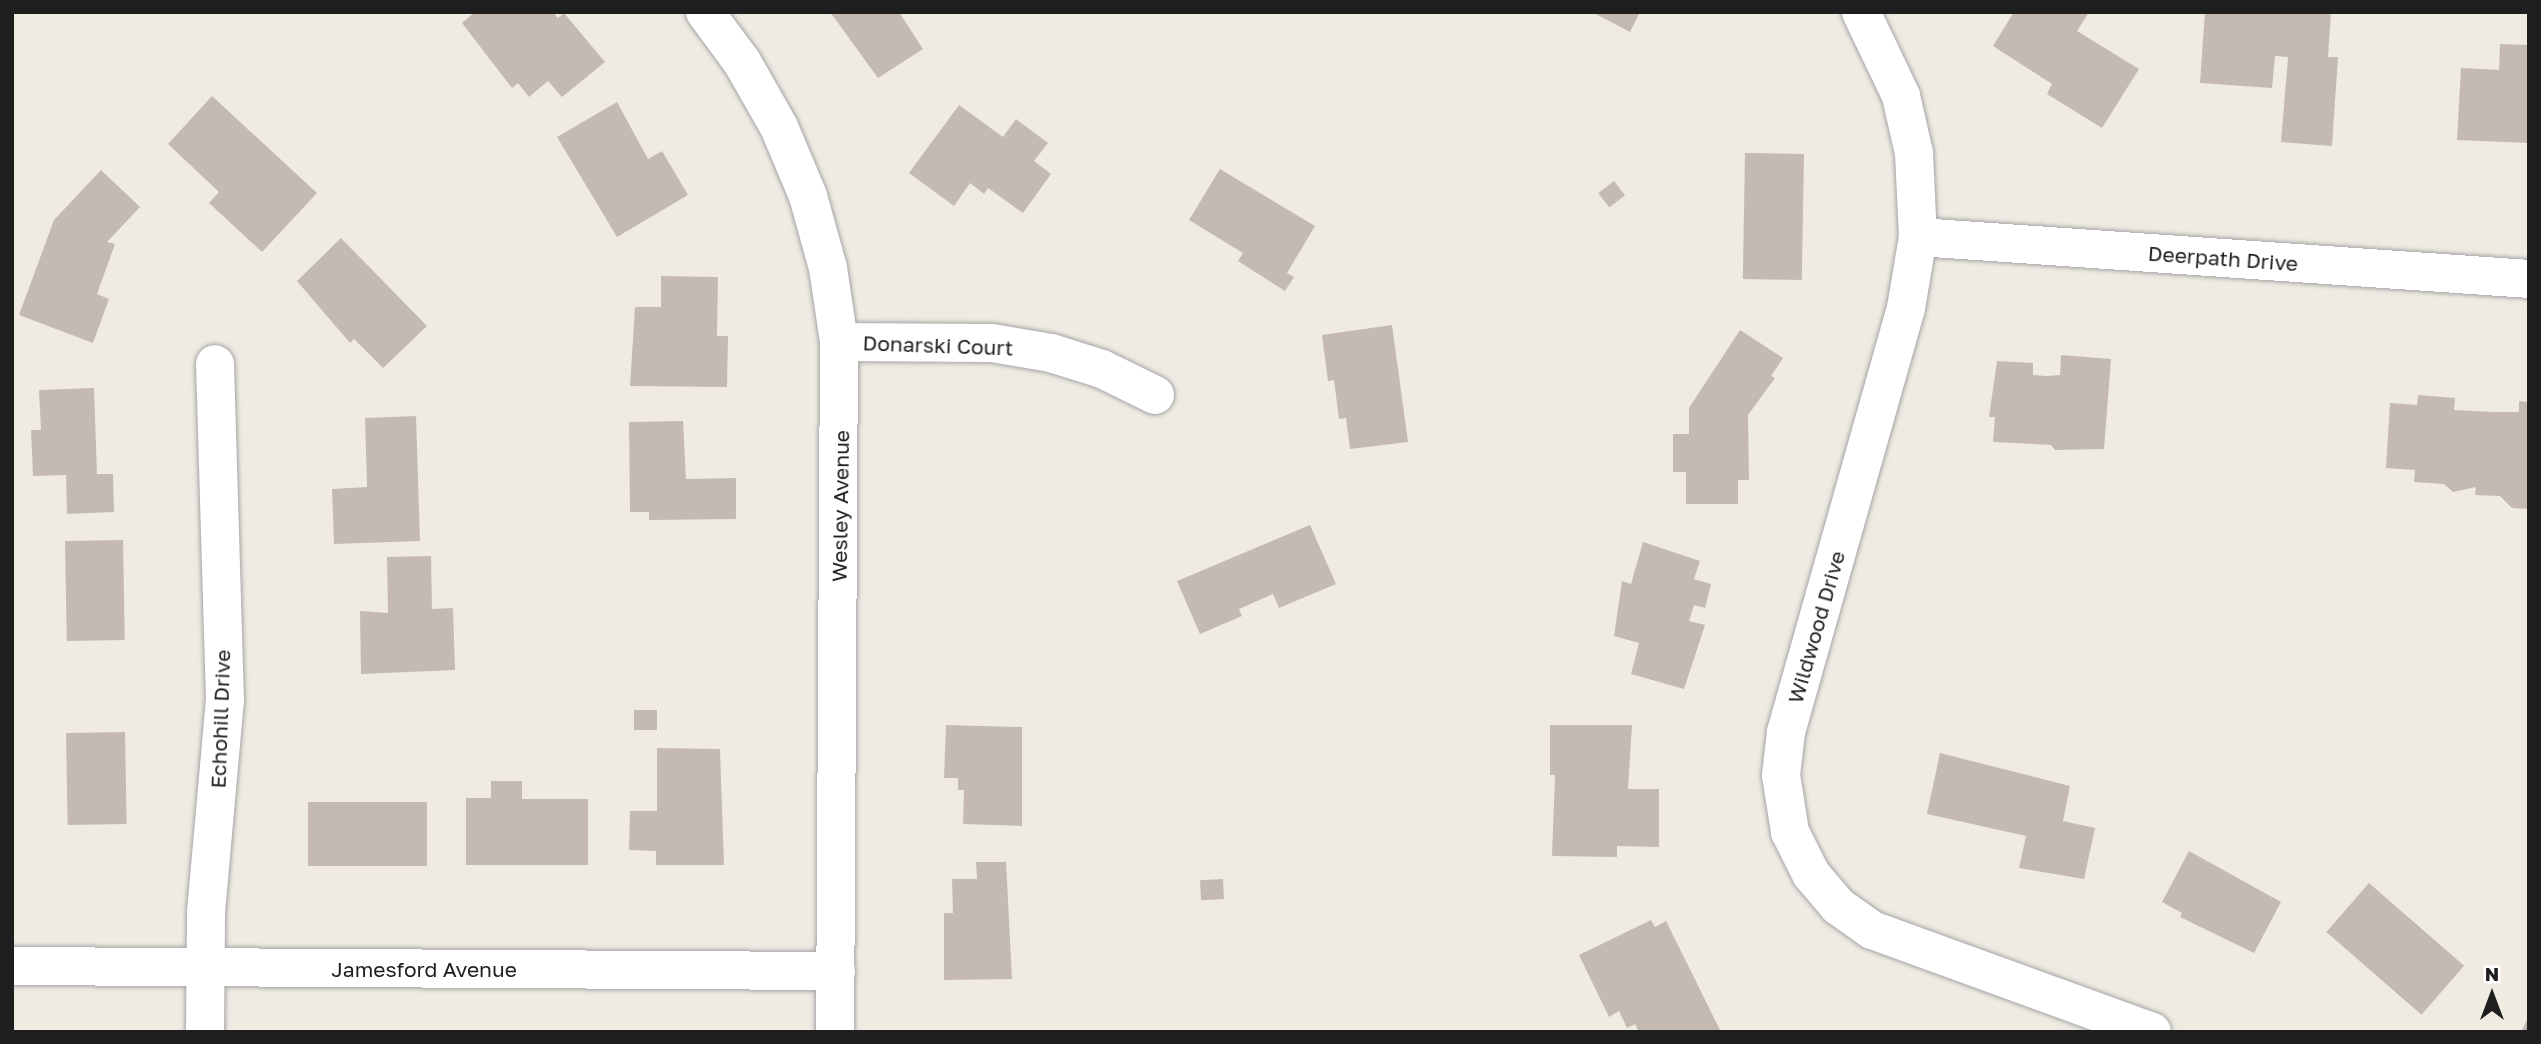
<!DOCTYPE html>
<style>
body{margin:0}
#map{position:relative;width:2541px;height:1044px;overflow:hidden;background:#efebe3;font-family:"Golos Text",sans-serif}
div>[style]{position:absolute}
.building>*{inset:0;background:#c4bab3;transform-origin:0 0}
.roads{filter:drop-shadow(0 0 2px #a5a5a5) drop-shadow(0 0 2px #a5a5a5)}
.minor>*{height:38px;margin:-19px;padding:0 19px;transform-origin:19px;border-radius:19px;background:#fff}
span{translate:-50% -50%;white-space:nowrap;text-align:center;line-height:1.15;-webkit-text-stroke:6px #fff;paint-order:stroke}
.street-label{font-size:21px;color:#1e1e1e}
.frame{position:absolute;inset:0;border:14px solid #1e1e1e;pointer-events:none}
.north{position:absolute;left:2457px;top:960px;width:70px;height:70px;-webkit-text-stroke:5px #fff;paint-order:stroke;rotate:0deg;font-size:19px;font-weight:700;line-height:28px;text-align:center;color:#1e1e1e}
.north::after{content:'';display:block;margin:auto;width:24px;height:32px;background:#1e1e1e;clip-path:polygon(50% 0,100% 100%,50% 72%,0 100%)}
</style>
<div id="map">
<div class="building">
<i style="clip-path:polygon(475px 12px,553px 12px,558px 18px,564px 13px,605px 62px,562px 97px,548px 81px,529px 97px,518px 83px,512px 88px,462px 23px)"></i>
<i style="clip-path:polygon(830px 12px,899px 12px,923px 49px,878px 78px)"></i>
<i style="clip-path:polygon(1592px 12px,1640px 12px,1630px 32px)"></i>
<i style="clip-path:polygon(2014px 12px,2089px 12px,2077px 31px,2139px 69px,2102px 128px,2047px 94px,2052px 84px,1993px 46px)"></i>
<i style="clip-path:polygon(2205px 12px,2331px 12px,2328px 57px,2338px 57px,2332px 146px,2281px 142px,2288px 57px,2275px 56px,2272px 88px,2200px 83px)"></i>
<i style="clip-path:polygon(2500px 44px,2529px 45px,2529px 143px,2457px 140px,2461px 68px,2499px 70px)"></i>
<i style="clip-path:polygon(212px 96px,317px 193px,262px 252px,209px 203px,219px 192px,168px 144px)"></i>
<i style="clip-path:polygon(617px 102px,648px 159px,662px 151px,688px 195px,617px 237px,557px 137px)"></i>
<i style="clip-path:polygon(959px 105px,1003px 137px,1016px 119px,1048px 143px,1034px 161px,1051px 174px,1023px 213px,988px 188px,984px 194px,970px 183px,954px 206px,909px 173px)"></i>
<i style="left:1745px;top:153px;width:59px;height:126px;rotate:1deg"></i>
<i style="clip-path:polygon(1220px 169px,1315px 226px,1287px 273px,1294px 277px,1285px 291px,1238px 261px,1243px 253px,1189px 220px)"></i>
<i style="clip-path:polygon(101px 170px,140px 207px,107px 242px,115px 244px,97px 294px,109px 299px,93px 343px,19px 315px,54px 220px)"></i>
<i style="left:1614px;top:181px;width:18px;height:20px;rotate:52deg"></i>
<i style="clip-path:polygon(341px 238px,427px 326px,383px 368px,354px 339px,350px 343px,297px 281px)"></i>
<i style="clip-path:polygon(661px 276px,718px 277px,717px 336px,728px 336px,727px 387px,630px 386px,635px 307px,661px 307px)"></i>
<i style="clip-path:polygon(1392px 325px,1408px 442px,1350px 449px,1346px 418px,1339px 419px,1334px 380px,1328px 381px,1322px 335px)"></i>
<i style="clip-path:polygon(1740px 330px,1783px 358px,1771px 376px,1775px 378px,1748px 415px,1749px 480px,1738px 480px,1738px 504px,1686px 504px,1686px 472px,1673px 472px,1673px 434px,1689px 434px,1689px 408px)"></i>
<i style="clip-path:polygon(2061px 355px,2111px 359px,2104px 449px,2055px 450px,2051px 445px,1993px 442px,1995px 417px,1989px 417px,1997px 361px,2033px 363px,2033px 375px,2047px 376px,2060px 375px)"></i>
<i style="clip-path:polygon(94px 388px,97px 474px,113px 474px,114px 512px,67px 514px,66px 475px,33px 476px,31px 430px,41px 430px,39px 390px)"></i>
<i style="clip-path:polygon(2418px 395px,2455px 398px,2454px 410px,2494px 412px,2519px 412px,2519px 401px,2529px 402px,2529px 509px,2512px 508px,2500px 496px,2475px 495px,2476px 487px,2453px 492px,2444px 484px,2414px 482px,2415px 470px,2386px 468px,2390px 403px,2417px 405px)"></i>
<i style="clip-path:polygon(416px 416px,420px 541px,334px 544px,332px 489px,367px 487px,365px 418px)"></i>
<i style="clip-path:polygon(683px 421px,686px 479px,736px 478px,736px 519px,649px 520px,649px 512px,630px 512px,629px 422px)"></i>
<i style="clip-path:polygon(1310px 525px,1336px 584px,1279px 608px,1273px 594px,1239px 609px,1242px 616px,1200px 634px,1177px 581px)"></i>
<i style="left:123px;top:540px;width:100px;height:58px;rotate:89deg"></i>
<i style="clip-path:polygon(1643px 542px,1700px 561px,1694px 579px,1711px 584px,1705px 608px,1694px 605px,1689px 621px,1705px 625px,1684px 689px,1631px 674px,1639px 643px,1614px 636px,1622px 581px,1631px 584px)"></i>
<i style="clip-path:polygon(431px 556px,432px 609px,453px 608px,455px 670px,361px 674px,360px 611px,388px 613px,387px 557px)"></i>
<i style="left:634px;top:710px;width:23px;height:20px"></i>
<i style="clip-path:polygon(946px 725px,1022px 727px,1022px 826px,963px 824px,964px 790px,958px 790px,958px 778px,944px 778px)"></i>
<i style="clip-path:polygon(1550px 725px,1632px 725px,1628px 789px,1659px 789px,1659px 847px,1617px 846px,1617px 857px,1552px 856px,1555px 775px,1550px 775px)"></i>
<i style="left:125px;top:732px;width:92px;height:59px;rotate:89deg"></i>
<i style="clip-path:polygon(657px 748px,720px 749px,724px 865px,656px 865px,656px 851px,629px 850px,630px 811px,657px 811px)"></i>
<i style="clip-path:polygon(1940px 753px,2070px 786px,2063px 821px,2095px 828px,2084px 879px,2019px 868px,2026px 836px,1927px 814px)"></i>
<i style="clip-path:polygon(491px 781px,522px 781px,522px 799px,588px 799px,588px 865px,466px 865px,466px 798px,491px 798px)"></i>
<i style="left:308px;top:802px;width:119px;height:64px"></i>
<i style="clip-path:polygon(2189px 851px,2281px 902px,2254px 953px,2180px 917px,2182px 913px,2162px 902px)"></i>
<i style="clip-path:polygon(976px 862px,1006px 862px,1012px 979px,944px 980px,944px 913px,953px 913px,952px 879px,977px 879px)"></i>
<i style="left:1223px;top:879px;width:20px;height:23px;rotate:87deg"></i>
<i style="left:2369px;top:883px;width:126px;height:65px;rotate:41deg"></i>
<i style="clip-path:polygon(1651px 920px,1655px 927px,1666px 921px,1721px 1032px,1639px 1032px,1635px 1024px,1627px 1028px,1619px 1011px,1609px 1017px,1579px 955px)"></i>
<i style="clip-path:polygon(2529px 1016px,2529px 1032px,2521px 1032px)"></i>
</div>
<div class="roads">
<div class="minor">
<i style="left:705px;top:12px;width:62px;rotate:53.5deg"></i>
<i style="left:742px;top:62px;width:75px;rotate:60.4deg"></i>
<i style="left:779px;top:127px;width:75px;rotate:67.2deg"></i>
<i style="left:808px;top:196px;width:75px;rotate:74.5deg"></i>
<i style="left:828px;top:268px;width:75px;rotate:81.5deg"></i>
<i style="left:839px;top:342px;width:690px;rotate:90.33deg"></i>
<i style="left:1861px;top:12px;width:93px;rotate:64.5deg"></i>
<i style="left:1901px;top:96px;width:58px;rotate:77.2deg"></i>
<i style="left:1914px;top:153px;width:84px;rotate:87.3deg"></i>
<i style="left:1918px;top:237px;width:72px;rotate:99.6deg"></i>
<i style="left:1906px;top:308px;width:441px;rotate:105.8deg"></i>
<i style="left:1786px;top:732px;width:43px;rotate:96.6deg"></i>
<i style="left:1781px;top:775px;width:58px;rotate:81deg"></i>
<i style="left:1790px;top:832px;width:47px;rotate:63.4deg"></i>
<i style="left:1811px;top:874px;width:42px;rotate:49.8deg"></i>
<i style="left:1838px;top:906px;width:42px;rotate:35.2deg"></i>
<i style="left:1872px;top:930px;width:298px;rotate:20deg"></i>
<i style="left:1918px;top:237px;width:612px;rotate:3.93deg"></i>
<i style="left:839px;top:342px;width:153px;rotate:0.4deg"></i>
<i style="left:992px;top:343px;width:60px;rotate:9.6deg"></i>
<i style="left:1051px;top:353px;width:53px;rotate:17.4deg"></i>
<i style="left:1102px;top:369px;width:59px;rotate:26.1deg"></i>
<i style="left:12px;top:966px;width:824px;rotate:0.35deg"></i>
<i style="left:205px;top:1032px;width:120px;rotate:-89.5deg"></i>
<i style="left:206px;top:912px;width:212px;rotate:-84.9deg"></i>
<i style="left:225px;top:701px;width:337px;rotate:-91.7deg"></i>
</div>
</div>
<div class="street-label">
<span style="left:2223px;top:258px;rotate:4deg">Deerpath Drive</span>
<span style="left:938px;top:345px;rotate:2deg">Donarski Court</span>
<span style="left:840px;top:506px;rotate:-89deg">Wesley Avenue</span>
<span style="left:1816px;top:627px;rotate:-74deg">Wildwood Drive</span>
<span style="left:220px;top:719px;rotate:-88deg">Echohill Drive</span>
<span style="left:424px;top:969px">Jamesford Avenue</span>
</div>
<div class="frame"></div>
<div class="north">N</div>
</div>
